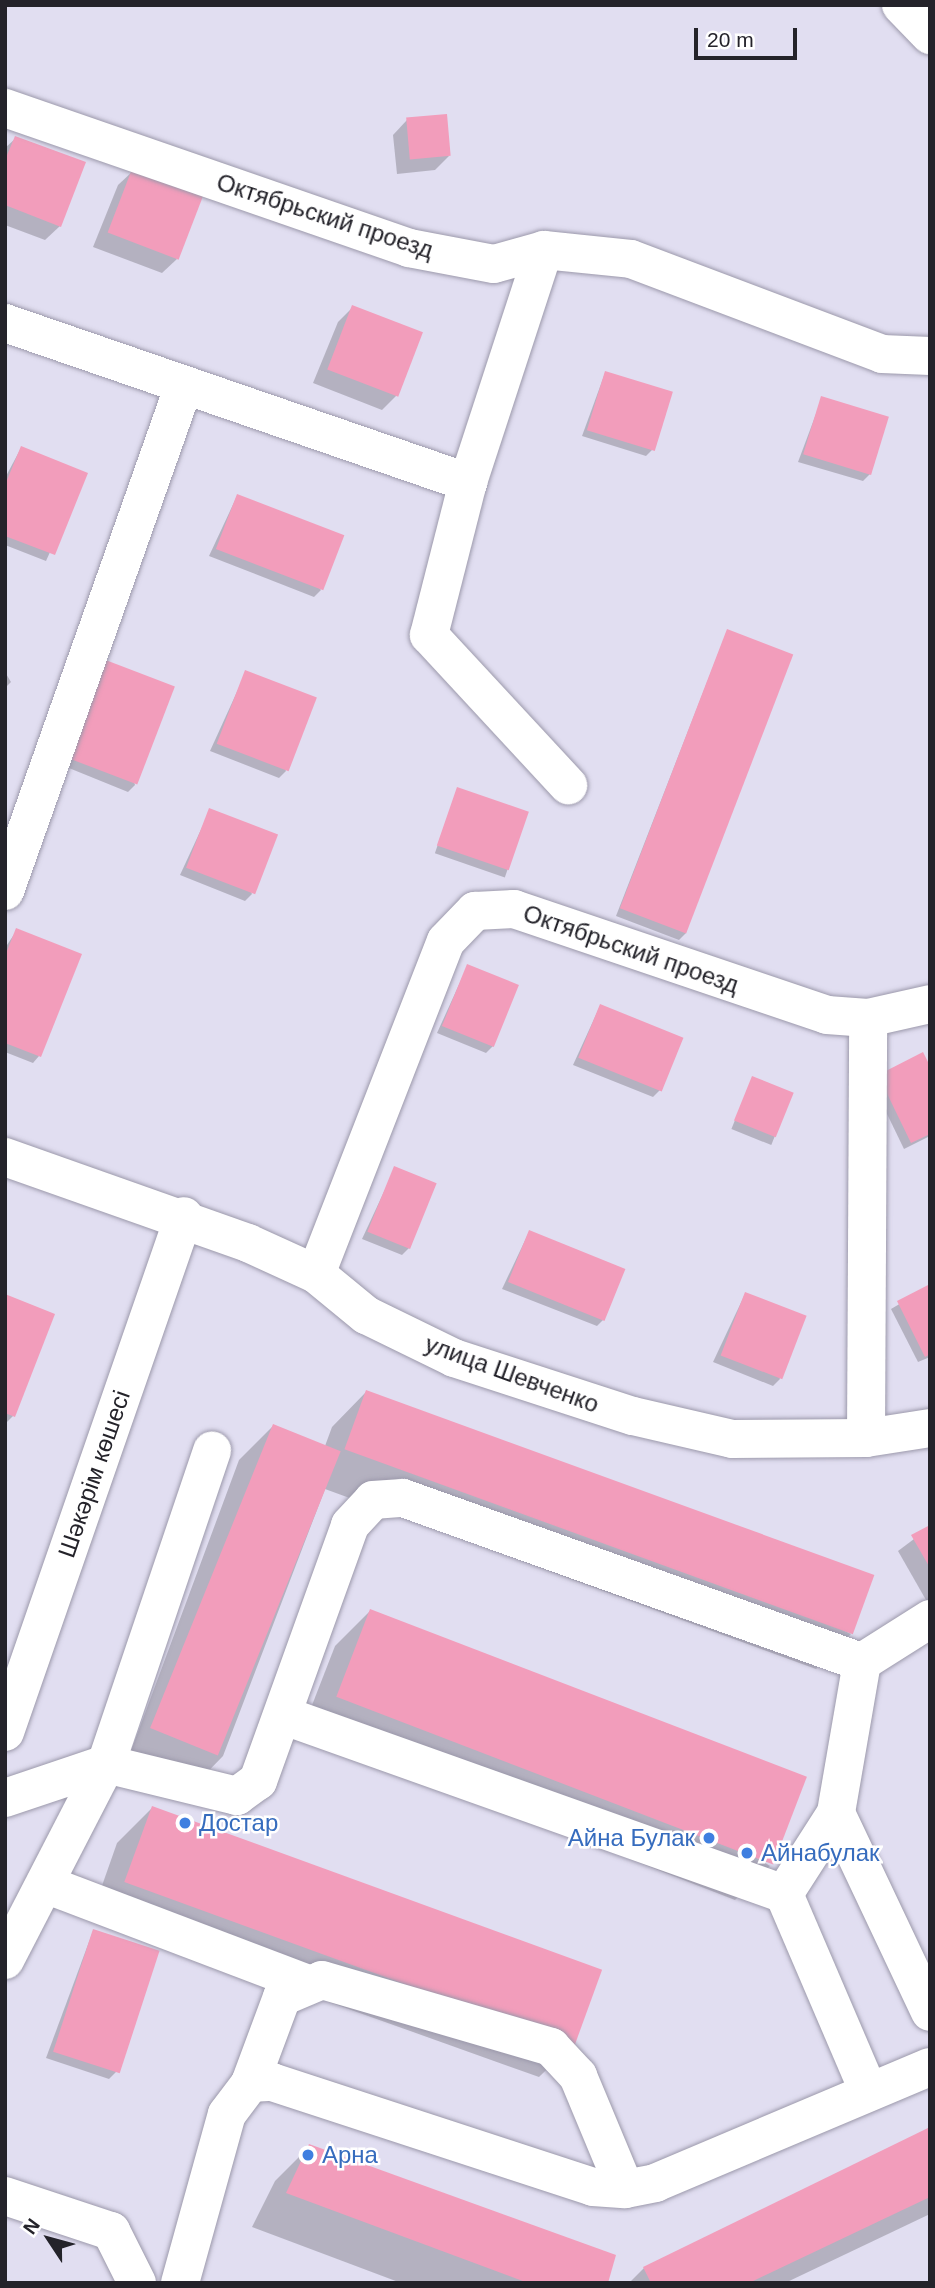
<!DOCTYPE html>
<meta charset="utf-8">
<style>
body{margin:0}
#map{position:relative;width:935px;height:2288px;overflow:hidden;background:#e1def1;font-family:Arial,sans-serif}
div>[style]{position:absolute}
.shadow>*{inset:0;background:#0003;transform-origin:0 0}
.building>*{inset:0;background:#f29dbb;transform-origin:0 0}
.roads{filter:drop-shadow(0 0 2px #9c99ab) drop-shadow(0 0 2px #9c99ab)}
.minor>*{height:38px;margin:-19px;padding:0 19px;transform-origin:19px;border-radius:19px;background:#fff}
.dots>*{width:19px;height:19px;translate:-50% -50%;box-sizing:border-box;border:4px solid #fff;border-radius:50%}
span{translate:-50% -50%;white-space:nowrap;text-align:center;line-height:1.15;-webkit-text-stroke:5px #fff;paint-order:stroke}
.street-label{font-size:24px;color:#24232a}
.shop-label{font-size:24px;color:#366cbe}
.left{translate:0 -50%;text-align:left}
.right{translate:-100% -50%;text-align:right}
.frame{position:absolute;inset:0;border:7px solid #24232a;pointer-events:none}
.north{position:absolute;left:14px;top:2204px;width:70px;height:70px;-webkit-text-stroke:5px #fff;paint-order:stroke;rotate:306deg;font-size:19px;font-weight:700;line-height:28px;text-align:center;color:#24232a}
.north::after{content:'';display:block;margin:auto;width:24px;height:32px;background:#24232a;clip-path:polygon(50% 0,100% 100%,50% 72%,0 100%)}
.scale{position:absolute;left:694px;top:28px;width:103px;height:32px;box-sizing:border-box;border:4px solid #24232a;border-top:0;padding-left:9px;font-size:21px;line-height:24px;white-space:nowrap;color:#24232a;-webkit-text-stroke:5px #fff;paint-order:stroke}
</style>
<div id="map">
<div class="shadow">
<i style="clip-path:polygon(407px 120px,449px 156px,435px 170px,397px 174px,393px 135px)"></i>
<i style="clip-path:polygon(16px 138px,60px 226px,45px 240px,5px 225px,5px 148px)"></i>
<i style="clip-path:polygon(133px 171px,177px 259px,162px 273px,93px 247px,118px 185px)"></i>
<i style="clip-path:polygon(353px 307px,397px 395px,382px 410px,313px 383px,338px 322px)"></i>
<i style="clip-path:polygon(605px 373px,653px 449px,646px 456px,582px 436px)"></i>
<i style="clip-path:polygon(822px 398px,870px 474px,863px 481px,798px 462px)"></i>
<i style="clip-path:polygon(21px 448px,85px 474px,46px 561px,5px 545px,5px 478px)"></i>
<i style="clip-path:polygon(237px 496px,321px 590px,314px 597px,209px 556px)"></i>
<i style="clip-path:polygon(727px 631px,686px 933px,679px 940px,616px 916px)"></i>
<i style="clip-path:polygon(97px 668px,135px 785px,128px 792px,59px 764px)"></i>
<i style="clip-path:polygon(5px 672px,11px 682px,5px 688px)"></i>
<i style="clip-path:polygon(246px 672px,286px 771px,279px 778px,210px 751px)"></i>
<i style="left:457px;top:789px;width:74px;height:68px;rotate:19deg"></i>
<i style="clip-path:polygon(210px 810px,252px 894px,245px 901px,180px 875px)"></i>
<i style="clip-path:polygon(17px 930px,39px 1056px,33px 1063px,5px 1052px,5px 948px)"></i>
<i style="clip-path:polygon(467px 967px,493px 1046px,486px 1053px,437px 1033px)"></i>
<i style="clip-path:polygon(600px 1006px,660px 1090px,653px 1097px,573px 1065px)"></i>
<i style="clip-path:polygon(930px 1070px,930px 1136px,904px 1149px,872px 1083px)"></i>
<i style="left:752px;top:1078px;width:43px;height:55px;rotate:22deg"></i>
<i style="clip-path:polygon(395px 1168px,409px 1248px,402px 1255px,362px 1239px)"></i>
<i style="clip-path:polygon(529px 1232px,604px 1319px,597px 1326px,502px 1289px)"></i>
<i style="clip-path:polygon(930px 1286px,930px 1357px,918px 1362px,891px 1309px)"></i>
<i style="clip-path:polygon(745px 1294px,780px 1379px,773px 1386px,713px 1362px)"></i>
<i style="clip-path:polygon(5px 1298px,13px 1416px,6px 1423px,5px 1423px)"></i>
<i style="clip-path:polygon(366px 1392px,851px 1634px,816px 1669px,325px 1489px,223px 1756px,189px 1791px,125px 1767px,239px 1460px,273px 1426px,325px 1446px,332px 1427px)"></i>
<i style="clip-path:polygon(930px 1527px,930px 1607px,898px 1551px)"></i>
<i style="clip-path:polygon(370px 1611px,770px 1866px,735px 1900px,302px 1731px,335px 1646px)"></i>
<i style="clip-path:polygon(152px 1808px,574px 2043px,539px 2077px,91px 1917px,117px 1843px)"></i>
<i style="clip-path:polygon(93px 1931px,116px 2072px,109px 2079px,46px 2058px)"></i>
<i style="clip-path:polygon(930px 2129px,930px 2214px,785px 2283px,629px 2283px,644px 2268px)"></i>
<i style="clip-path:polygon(310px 2146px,606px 2283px,401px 2283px,252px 2227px,275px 2181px)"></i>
</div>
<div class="building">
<i style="left:447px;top:114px;width:42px;height:41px;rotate:85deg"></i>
<i style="clip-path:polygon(15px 136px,86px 162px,61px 227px,5px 205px,5px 160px)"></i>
<i style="left:132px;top:169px;width:76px;height:68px;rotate:21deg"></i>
<i style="left:352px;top:305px;width:76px;height:69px;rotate:21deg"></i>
<i style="left:605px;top:371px;width:71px;height:62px;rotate:17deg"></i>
<i style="left:821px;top:396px;width:71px;height:61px;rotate:17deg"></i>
<i style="clip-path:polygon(21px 446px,88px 473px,55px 555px,5px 536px,5px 485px)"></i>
<i style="left:237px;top:494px;width:115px;height:59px;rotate:21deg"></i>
<i style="left:727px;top:629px;width:71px;height:299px;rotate:21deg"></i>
<i style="left:103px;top:659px;width:77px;height:105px;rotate:21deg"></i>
<i style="left:245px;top:670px;width:77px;height:79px;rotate:21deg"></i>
<i style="left:457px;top:787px;width:76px;height:62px;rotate:19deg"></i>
<i style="left:209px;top:808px;width:74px;height:64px;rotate:21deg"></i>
<i style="clip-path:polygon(16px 928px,82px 954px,41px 1057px,5px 1043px,5px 956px)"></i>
<i style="left:467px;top:964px;width:56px;height:67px;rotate:22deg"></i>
<i style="left:600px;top:1004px;width:90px;height:58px;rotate:22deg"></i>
<i style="clip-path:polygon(923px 1052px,930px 1066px,930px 1134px,911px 1143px,878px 1075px)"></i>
<i style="left:752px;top:1076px;width:45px;height:48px;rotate:22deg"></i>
<i style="left:394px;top:1166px;width:46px;height:71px;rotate:22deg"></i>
<i style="left:529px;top:1230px;width:104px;height:56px;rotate:22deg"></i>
<i style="clip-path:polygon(930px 1284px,930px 1354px,925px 1357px,897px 1301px)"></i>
<i style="left:745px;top:1292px;width:66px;height:68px;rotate:21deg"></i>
<i style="clip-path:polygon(5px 1294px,55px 1314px,15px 1417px,5px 1413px)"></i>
<i style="left:366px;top:1390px;width:541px;height:63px;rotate:20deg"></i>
<i style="left:273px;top:1424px;width:73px;height:328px;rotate:22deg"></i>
<i style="clip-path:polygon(930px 1525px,930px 1568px,911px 1535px)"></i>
<i style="left:370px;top:1609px;width:468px;height:94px;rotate:21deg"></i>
<i style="left:152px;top:1806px;width:479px;height:81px;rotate:20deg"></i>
<i style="left:93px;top:1929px;width:70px;height:129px;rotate:18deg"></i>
<i style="clip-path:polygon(930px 2127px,930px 2197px,749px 2283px,651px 2283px,643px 2267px)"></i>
<i style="clip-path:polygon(309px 2144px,616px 2255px,608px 2283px,528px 2283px,286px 2193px)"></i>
</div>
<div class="roads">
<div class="minor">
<i style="left:901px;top:5px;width:42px;rotate:46deg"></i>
<i style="left:5px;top:108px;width:428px;rotate:19.1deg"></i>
<i style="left:409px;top:248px;width:86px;rotate:10.7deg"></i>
<i style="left:494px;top:264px;width:52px;rotate:-15.6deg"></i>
<i style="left:544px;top:250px;width:87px;rotate:5.9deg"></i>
<i style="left:631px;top:259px;width:268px;rotate:20.7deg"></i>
<i style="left:882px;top:354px;width:48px;rotate:2.4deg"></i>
<i style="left:5px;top:323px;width:490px;rotate:19deg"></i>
<i style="left:468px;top:482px;width:244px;rotate:-71.9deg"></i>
<i style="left:468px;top:482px;width:158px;rotate:104.3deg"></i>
<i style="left:429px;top:635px;width:205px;rotate:47.2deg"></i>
<i style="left:5px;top:891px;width:534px;rotate:-70.51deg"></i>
<i style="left:5px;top:1157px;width:258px;rotate:19.5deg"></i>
<i style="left:248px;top:1243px;width:75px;rotate:24.5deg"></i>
<i style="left:316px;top:1274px;width:65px;rotate:39.4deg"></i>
<i style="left:366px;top:1315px;width:98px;rotate:26deg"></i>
<i style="left:454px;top:1358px;width:188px;rotate:18deg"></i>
<i style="left:633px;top:1416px;width:102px;rotate:13.1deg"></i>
<i style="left:732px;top:1439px;width:134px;rotate:-0.4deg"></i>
<i style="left:866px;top:1438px;width:65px;rotate:-8.9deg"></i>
<i style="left:316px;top:1274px;width:357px;rotate:-68.7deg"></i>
<i style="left:446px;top:941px;width:42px;rotate:-46deg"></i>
<i style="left:475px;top:911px;width:39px;rotate:-3deg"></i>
<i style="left:514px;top:909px;width:330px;rotate:18.7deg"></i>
<i style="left:827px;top:1015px;width:41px;rotate:4.2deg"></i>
<i style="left:868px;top:1018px;width:64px;rotate:-12.7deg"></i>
<i style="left:866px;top:1438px;width:420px;rotate:-89.7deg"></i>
<i style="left:930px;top:1619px;width:80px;rotate:147.7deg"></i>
<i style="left:862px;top:1662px;width:153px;rotate:99.8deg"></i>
<i style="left:836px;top:1813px;width:220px;rotate:64.7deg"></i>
<i style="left:285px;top:1716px;width:530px;rotate:19.63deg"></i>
<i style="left:5px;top:1732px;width:546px;rotate:-70.87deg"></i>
<i style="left:5px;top:1798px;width:107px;rotate:-18.6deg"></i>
<i style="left:106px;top:1764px;width:135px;rotate:13.7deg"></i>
<i style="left:237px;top:1796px;width:26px;rotate:-36deg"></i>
<i style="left:258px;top:1781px;width:272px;rotate:-70.2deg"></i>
<i style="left:350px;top:1525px;width:34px;rotate:-47deg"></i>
<i style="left:373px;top:1500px;width:30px;rotate:-4deg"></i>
<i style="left:403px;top:1498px;width:487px;rotate:19.7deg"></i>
<i style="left:836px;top:1813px;width:96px;rotate:122.7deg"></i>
<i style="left:784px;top:1894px;width:211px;rotate:66.8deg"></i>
<i style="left:45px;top:1884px;width:278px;rotate:20.8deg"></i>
<i style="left:5px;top:1960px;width:220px;rotate:-62.7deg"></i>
<i style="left:106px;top:1764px;width:331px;rotate:-71.3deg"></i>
<i style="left:250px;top:2083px;width:92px;rotate:-69.6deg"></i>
<i style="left:282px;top:1997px;width:43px;rotate:-23deg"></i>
<i style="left:322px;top:1980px;width:239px;rotate:16.3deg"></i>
<i style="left:551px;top:2047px;width:40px;rotate:47deg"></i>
<i style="left:578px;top:2076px;width:122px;rotate:67.4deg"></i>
<i style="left:5px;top:2196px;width:112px;rotate:18.3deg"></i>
<i style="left:111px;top:2231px;width:58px;rotate:63.4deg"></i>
<i style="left:180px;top:2283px;width:175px;rotate:-74.5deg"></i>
<i style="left:227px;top:2114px;width:39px;rotate:-53deg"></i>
<i style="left:250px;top:2083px;width:22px;rotate:-3deg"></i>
<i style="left:272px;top:2082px;width:338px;rotate:18.1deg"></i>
<i style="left:593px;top:2187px;width:32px;rotate:4deg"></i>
<i style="left:625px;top:2189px;width:31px;rotate:-11deg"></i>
<i style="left:655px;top:2183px;width:298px;rotate:-22.9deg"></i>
</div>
</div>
<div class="dots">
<i style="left:185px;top:1823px;background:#3f7fe0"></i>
<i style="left:709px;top:1838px;background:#3f7fe0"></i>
<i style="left:747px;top:1853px;background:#3f7fe0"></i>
<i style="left:308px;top:2155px;background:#3f7fe0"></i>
</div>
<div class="street-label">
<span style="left:325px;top:216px;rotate:18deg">Октябрьский проезд</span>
<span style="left:631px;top:949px;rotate:19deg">Октябрьский проезд</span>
<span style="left:512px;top:1374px;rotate:20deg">улица Шевченко</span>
<span style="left:94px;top:1474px;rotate:-71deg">Шәкәрім көшесі</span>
</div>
<div class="shop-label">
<span class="left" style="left:199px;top:1823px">Достар</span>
<span class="right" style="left:695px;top:1838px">Айна Булак</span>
<span class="left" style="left:761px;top:1853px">Айнабулак</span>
<span class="left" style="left:322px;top:2155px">Арна</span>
</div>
<div class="frame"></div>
<div class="north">N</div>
<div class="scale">20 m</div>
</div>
